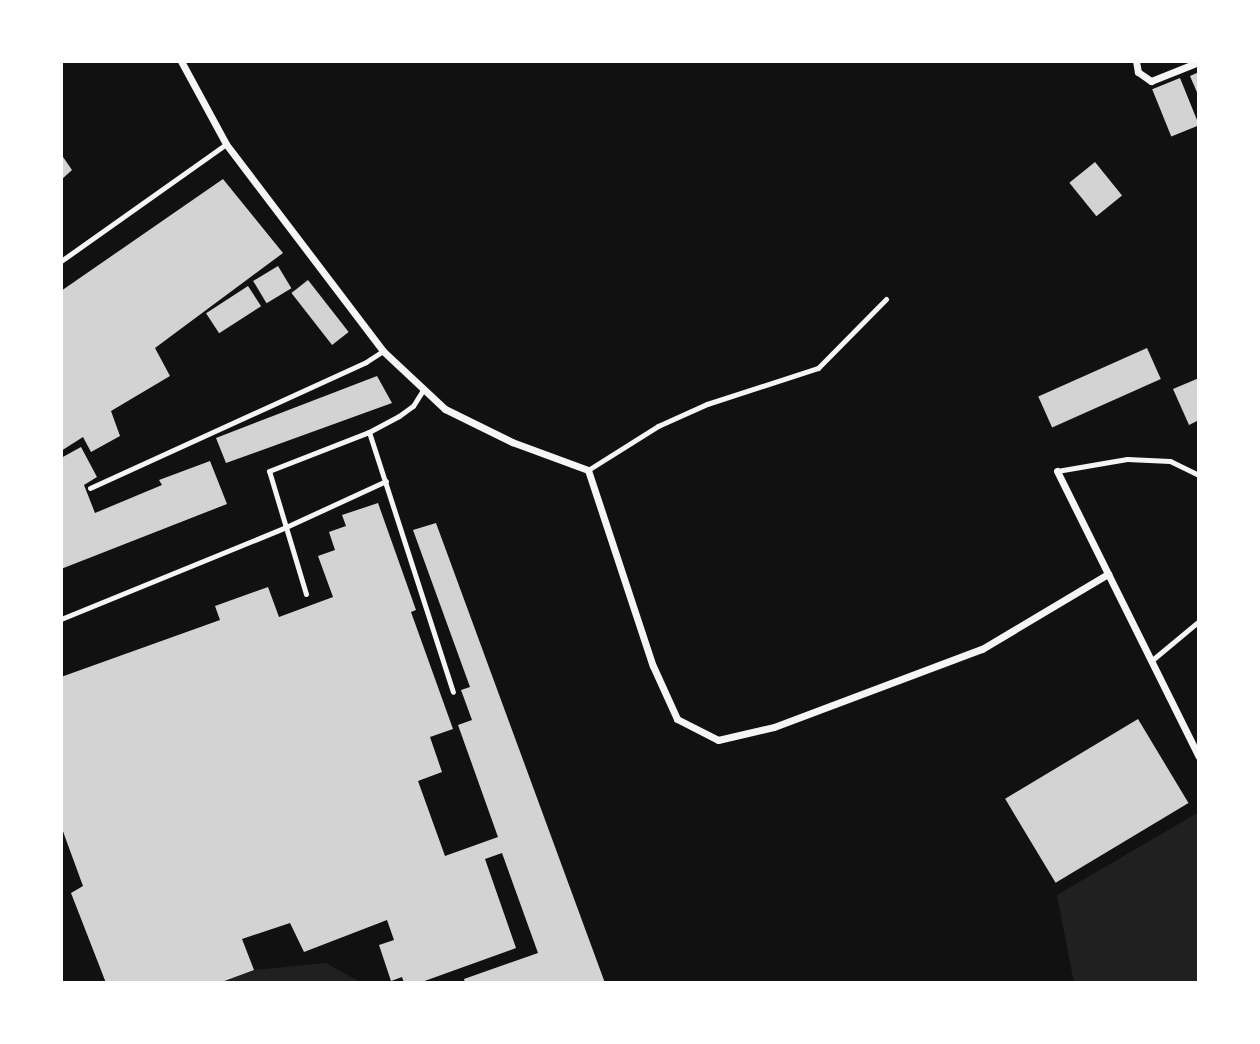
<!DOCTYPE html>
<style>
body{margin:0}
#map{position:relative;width:1260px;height:1044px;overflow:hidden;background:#111;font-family:"PT Sans",sans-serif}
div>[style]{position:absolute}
.green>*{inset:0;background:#202020}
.building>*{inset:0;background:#d3d3d3;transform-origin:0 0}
.service>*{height:5px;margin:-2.5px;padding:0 2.5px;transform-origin:2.5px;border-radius:2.5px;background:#f5f5f5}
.minor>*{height:7px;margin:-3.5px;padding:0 3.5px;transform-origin:3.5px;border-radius:3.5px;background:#f5f5f5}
span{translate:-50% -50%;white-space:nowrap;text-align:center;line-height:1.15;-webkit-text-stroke:7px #fff;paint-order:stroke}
.frame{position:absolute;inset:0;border:63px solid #fff;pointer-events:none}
</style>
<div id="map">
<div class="green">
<i style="clip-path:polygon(1199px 812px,1199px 983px,1074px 983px,1057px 895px)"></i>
<i style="clip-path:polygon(326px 963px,362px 983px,219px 983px,254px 970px)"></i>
</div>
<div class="building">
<i style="clip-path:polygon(1199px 72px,1199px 97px,1190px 76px)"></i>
<i style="left:1180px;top:78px;width:51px;height:30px;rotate:68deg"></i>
<i style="clip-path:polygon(61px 154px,72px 170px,61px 180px)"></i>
<i style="left:1095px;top:162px;width:43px;height:33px;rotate:51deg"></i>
<i style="clip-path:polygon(223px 179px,283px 253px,155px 348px,170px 376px,111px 411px,120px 436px,91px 452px,83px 437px,61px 451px,61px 291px)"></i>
<i style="left:278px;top:266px;width:26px;height:29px;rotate:59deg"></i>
<i style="left:308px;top:280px;width:66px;height:21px;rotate:52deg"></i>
<i style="left:248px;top:286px;width:24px;height:50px;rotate:57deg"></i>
<i style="left:1147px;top:348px;width:34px;height:119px;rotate:66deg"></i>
<i style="clip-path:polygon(377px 376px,392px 403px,226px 463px,216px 438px)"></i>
<i style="clip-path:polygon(1199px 378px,1199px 420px,1189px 425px,1173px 389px)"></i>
<i style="clip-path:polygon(81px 447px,97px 477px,84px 485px,95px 513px,162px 485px,159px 480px,210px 461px,227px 504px,61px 569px,61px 458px)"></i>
<i style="clip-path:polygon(378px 503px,416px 610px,411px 612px,453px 729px,430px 737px,442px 772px,418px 781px,445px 856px,498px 837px,458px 725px,472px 720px,461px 690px,470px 687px,413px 530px,436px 523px,605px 983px,465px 983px,464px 979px,538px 953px,502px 853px,485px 859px,516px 948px,419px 983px,404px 983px,402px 977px,391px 981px,379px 945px,394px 940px,387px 920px,304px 952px,290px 923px,242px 939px,254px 970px,219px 983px,106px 983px,71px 893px,83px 886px,61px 826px,61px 677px,220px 620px,215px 606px,268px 587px,279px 617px,333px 597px,318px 556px,335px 550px,329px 532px,346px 526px,342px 515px)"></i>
<i style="left:1138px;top:719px;width:98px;height:155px;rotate:59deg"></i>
</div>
<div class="service">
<i style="left:61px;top:261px;width:202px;rotate:-35.3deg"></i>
<i style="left:369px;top:432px;width:273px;rotate:72.1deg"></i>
<i style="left:588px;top:470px;width:83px;rotate:-32.2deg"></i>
<i style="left:658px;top:426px;width:54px;rotate:-24.2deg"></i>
<i style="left:707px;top:404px;width:117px;rotate:-18deg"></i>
<i style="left:818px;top:368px;width:97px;rotate:-45.4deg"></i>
<i style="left:1057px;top:471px;width:71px;rotate:-9.7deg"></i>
<i style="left:1127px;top:459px;width:43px;rotate:2.7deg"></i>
<i style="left:1170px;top:461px;width:32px;rotate:26deg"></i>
<i style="left:90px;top:488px;width:303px;rotate:-24.5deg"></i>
<i style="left:366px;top:362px;width:20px;rotate:-33deg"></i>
<i style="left:306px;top:594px;width:128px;rotate:-106.7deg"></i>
<i style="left:269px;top:471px;width:107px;rotate:-21.3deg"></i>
<i style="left:369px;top:432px;width:34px;rotate:-28deg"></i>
<i style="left:399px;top:416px;width:17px;rotate:-36deg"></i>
<i style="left:413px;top:406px;width:19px;rotate:-58deg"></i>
<i style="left:61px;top:619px;width:243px;rotate:-22.2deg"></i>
<i style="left:286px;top:527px;width:110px;rotate:-24.7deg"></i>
<i style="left:1151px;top:661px;width:62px;rotate:-39.8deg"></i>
</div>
<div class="minor">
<i style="left:181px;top:61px;width:94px;rotate:61.5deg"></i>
<i style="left:226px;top:144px;width:260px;rotate:52.8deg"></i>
<i style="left:383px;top:351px;width:85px;rotate:43.1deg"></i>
<i style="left:445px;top:409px;width:75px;rotate:26.2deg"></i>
<i style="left:512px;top:442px;width:81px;rotate:20.2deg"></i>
<i style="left:588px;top:470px;width:206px;rotate:71.7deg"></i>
<i style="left:653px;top:666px;width:58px;rotate:65.6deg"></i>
<i style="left:677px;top:719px;width:46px;rotate:27.1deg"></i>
<i style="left:718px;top:740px;width:57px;rotate:-13.1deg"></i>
<i style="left:774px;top:727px;width:222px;rotate:-20.6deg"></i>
<i style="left:982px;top:649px;width:147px;rotate:-30.8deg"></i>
<i style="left:1136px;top:61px;width:11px;rotate:80deg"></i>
<i style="left:1138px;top:72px;width:16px;rotate:35deg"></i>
<i style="left:1151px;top:81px;width:52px;rotate:-21.6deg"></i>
<i style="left:1057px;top:471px;width:319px;rotate:63.6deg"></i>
</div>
<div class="frame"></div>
</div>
